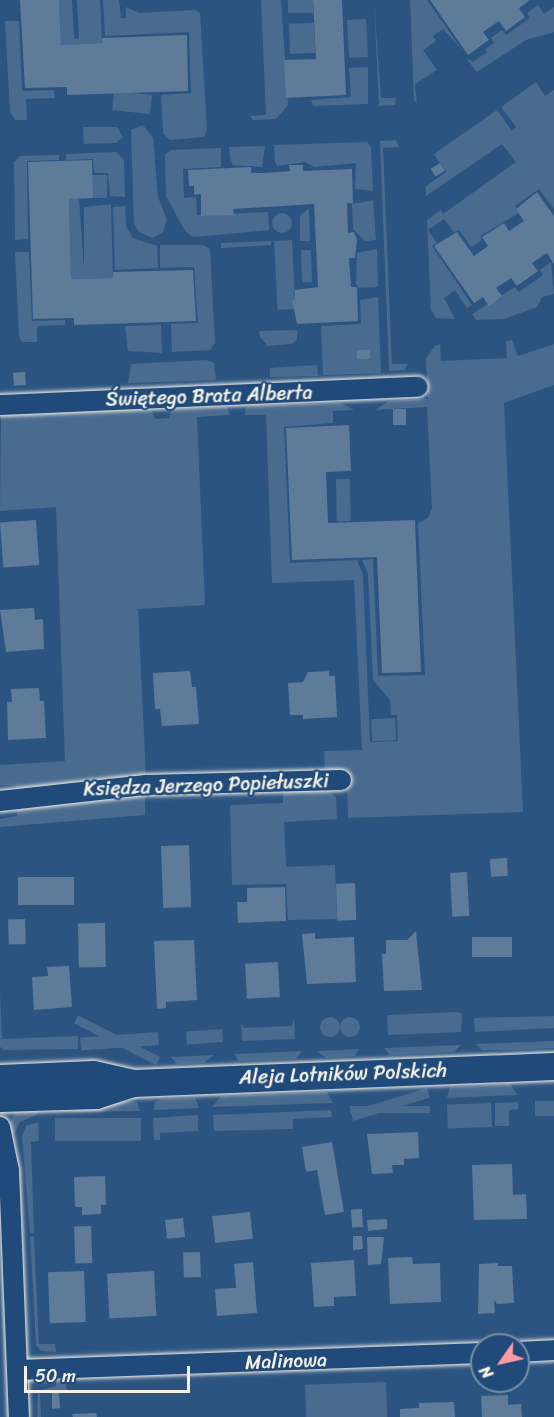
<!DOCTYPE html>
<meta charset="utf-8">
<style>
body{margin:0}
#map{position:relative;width:554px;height:1417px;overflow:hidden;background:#2c5481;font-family:Sriracha,sans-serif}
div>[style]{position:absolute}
.green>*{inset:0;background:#496b90;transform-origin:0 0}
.round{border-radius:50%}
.building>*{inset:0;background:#5e7b9a;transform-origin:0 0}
.roads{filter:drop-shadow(0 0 2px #f4f1e8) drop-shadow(0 0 2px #f4f1e8)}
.street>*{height:20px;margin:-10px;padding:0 10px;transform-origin:10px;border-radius:10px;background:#1f4a7a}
.secondary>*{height:27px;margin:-13.5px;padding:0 13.5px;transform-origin:13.5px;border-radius:13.5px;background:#1f4a7a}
span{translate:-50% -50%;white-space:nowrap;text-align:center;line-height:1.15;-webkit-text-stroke:4.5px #1f4a7a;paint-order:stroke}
.street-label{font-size:20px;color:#f4f1e8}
.north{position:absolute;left:470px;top:1333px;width:60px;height:60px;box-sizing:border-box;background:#1f4a7a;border:2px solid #748da6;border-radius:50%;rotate:236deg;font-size:16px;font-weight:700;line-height:24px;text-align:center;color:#f4f1e8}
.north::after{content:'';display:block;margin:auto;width:21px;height:27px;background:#ff9aa2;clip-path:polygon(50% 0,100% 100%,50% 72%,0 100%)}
.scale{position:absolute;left:24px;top:1366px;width:166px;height:27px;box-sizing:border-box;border:3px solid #f4f1e8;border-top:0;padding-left:8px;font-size:18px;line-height:21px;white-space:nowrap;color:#f4f1e8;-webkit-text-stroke:4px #1f4a7a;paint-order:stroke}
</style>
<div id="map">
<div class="green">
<i style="clip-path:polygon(59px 0,72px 0,74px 38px,79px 39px,77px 0,100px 0,102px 43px,61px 45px)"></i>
<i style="clip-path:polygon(103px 0,119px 0,121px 18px,126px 18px,126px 7px,139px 13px,195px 10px,200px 13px,207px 130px,204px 137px,170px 140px,163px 133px,161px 95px,191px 93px,189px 32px,105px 36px)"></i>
<i style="clip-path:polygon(261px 0,281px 0,288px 105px,276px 119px,253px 120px,250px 116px,266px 115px)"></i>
<i style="left:288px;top:0;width:25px;height:13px"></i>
<i style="clip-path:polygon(374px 0,381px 98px,396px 98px,395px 105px,379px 106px)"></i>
<i style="clip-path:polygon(410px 0,427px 0,462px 50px,443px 29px,433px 36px,436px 41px,423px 50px,437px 70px,415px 84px,417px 104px,414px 100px)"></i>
<i style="clip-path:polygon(538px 5px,544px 14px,554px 7px,554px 32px,526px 40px,477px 72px,466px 58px,473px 62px,487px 52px,485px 49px,494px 43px,491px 38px,502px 30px,506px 35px,530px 18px,527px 13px)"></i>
<i style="left:366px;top:19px;width:38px;height:19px;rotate:87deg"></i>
<i style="clip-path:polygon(5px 21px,19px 21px,22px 91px,54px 90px,55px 98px,26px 99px,27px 120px,15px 120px,10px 112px)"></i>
<i style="left:314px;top:23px;width:30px;height:25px;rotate:88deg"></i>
<i style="clip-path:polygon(368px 67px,368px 104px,313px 106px,311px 100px,351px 97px,349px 68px)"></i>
<i style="clip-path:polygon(536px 82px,545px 96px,554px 90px,554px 209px,539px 189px,515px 206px,519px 213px,480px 236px,482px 240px,471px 247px,459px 230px,454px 232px,444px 219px,428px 230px,437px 243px,432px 246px,472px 305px,467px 308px,455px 290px,444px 298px,455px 319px,436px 318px,431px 310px,427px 220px,441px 210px,443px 214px,516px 162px,502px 144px,426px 196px,426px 186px,446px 172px,434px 154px,497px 110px,512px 131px,516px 127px,501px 107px)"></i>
<i style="left:152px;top:95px;width:19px;height:38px;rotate:96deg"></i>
<i style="clip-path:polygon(143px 125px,153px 138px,158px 197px,167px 220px,163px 232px,152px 238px,139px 232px,134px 224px,131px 130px)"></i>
<i style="clip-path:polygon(83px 127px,117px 127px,123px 137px,116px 143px,84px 144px)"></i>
<i style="clip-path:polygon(396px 140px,399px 147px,383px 148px,392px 364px,408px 364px,404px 370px,389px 371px,380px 141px)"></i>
<i style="clip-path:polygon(367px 142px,371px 147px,373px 191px,355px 189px,356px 163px,314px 167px,305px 162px,277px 166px,275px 162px,274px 145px)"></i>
<i style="clip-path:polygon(265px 146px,262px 167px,233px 165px,230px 158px,229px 147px)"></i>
<i style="clip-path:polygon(221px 148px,221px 167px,183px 169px,184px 198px,196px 197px,197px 215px,268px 212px,269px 230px,193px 237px,185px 231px,166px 196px,165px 155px,171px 150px)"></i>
<i style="clip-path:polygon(116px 152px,124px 160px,125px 197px,110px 196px,108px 173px,94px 173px,93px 159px,66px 160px,66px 154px)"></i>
<i style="clip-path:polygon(59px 155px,59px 160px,27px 161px,28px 239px,15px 240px,14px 162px,20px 156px)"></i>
<i style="left:107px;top:175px;width:23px;height:15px;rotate:90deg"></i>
<i style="clip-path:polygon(69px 199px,79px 199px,84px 270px,84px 207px,111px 204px,113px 278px,71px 279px)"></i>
<i style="clip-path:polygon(373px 200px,376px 240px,365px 241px,353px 229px,352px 204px)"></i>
<i style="clip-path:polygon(125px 206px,126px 226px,133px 238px,157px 246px,158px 268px,115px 270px,113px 207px)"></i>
<i style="clip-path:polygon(309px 208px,310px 241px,300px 241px,300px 216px)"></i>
<i class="round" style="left:272px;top:213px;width:20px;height:20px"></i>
<i style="left:292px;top:240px;width:69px;height:18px;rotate:87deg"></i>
<i style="clip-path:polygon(271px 241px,271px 245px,221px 248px,221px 243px)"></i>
<i style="clip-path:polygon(160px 245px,203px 245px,210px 249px,215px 343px,210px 350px,172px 352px,171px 324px,198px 323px,194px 267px,160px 268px)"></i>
<i style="clip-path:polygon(377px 249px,378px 287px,359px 288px,356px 284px,357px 253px)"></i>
<i style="left:311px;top:250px;width:32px;height:10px;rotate:88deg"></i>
<i style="clip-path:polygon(15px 252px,29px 252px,32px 321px,65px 320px,65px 325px,37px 326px,37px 342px,22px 342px,19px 337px)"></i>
<i style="clip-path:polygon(551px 262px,554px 294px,542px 297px,537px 307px,504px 319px,476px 320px,472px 314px,515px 287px,519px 292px,543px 275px,540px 270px)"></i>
<i style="clip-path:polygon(378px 297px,381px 373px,323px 375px,321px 326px,361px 324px,360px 300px)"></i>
<i style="clip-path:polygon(161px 325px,162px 353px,128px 351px,125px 326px)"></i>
<i style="clip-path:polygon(297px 330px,297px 340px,291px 344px,268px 346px,260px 337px,259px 331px)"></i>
<i style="clip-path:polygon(512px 340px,518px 356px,554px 344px,554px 385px,504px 403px,523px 812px,348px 818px,347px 774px,325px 773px,324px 751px,362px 750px,354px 580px,272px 583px,266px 415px,245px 415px,245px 410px,248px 406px,341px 403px,354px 410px,333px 411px,333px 423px,284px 427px,290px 563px,357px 560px,363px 575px,370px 742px,398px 741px,397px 715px,391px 715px,390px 700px,373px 680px,368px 574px,362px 560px,373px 559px,378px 676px,425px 675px,418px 523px,428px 518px,432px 508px,427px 407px,375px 410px,389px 401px,428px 399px,426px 358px,435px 346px,440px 344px,441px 361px,507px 358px,506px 341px)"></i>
<i style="clip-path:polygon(206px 360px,214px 363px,216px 380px,128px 383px,131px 364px)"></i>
<i style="clip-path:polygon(317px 365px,318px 376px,270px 377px,270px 368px)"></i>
<i style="clip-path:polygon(227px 407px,230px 415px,197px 417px,205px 605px,138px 609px,146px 777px,66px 783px,16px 792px,16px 786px,0 785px,0 765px,65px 761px,56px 507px,0 511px,1px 415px,151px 409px,155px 419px,169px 418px,172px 409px)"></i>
<i style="left:350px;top:479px;width:42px;height:14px;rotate:89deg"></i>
<i style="left:395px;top:718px;width:22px;height:24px;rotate:87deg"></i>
<i style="clip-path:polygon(283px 787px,326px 787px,336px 798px,337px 819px,284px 822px,286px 867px,335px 865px,337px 919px,288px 920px,286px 884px,232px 885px,230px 805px,283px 803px)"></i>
<i style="clip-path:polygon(145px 794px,145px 815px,0 827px,0 819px,17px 816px,17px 810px,75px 799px)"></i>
<i style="clip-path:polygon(0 992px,2px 1039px,78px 1036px,78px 1049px,5px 1050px,0 1047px)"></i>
<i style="clip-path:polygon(457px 1012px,462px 1014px,461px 1032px,388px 1035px,387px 1015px)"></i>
<i style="clip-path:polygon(554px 1016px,554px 1028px,475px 1032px,474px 1018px)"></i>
<i class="round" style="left:340px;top:1017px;width:20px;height:20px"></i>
<i class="round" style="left:320px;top:1017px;width:20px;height:20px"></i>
<i style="clip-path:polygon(294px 1018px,295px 1039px,242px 1041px,241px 1023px,244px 1028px,292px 1026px)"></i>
<i style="left:222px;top:1029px;width:13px;height:36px;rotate:86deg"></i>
<i style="left:158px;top:1032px;width:13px;height:78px;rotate:86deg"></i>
<i style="clip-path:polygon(554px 1041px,554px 1048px,510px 1050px,482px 1050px,476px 1044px)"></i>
<i style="clip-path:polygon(461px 1045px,454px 1052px,390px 1055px,384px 1048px)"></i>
<i style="clip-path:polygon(359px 1049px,355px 1056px,326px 1058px,317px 1051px)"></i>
<i style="clip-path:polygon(302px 1051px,296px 1059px,238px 1061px,235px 1054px)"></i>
<i style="clip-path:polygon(214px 1055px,204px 1063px,177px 1064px,171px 1057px)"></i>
<i style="left:160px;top:1057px;width:9px;height:92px;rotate:117deg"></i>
<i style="clip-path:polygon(510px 1084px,518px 1095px,447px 1098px,450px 1087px)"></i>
<i style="left:427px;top:1088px;width:10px;height:80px;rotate:73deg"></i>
<i style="clip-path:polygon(327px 1092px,333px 1103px,212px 1107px,221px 1096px)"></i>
<i style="clip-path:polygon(195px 1098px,199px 1108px,154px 1110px,155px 1102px,162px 1099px)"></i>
<i style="clip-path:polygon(104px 1101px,137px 1102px,140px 1111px,77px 1112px,70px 1106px)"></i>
<i style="left:535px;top:1101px;width:19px;height:15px"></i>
<i style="clip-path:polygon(518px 1102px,518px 1109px,509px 1110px,509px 1126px,495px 1126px,495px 1103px)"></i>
<i style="left:491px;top:1103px;width:24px;height:44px;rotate:88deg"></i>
<i style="left:430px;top:1106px;width:7px;height:80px;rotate:90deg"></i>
<i style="clip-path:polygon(17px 1109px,36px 1110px,38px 1114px,20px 1122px,13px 1137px,10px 1122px)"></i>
<i style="clip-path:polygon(331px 1110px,332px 1117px,293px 1119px,293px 1129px,214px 1131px,213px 1115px)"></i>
<i style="clip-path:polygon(198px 1115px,198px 1131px,160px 1133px,160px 1140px,154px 1140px,153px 1118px)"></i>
<i style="left:141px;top:1118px;width:23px;height:86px;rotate:90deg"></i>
<i style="clip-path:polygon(38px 1122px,39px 1141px,31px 1142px,34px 1233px,30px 1233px,22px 1136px,26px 1126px)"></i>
<i style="clip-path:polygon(30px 1237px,34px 1237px,39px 1344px,55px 1344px,56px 1352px,41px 1351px,36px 1345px)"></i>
<i style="clip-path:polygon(56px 1379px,65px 1382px,68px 1392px,40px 1393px,41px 1417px,37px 1417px,38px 1391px,56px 1386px)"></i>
<i style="left:386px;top:1382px;width:35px;height:81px;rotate:88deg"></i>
</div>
<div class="building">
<i style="clip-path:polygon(20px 0,59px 0,61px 45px,102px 43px,102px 38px,187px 35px,188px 91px,67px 95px,67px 87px,25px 88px)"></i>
<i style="clip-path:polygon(313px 0,342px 0,346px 95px,286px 98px,284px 60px,316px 59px)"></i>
<i style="clip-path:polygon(430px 0,530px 0,519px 8px,525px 17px,506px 31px,499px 21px,483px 32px,489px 40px,468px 55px)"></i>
<i style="clip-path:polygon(92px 160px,93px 198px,69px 199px,71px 279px,113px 278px,113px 272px,193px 270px,196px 321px,74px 325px,74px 318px,33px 319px,28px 162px)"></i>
<i style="left:440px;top:163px;width:9px;height:11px;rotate:58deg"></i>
<i style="clip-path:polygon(289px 165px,303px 165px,303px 171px,352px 169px,353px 203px,347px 203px,348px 233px,354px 232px,357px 239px,355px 258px,349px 258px,351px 287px,357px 287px,358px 321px,297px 324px,292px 301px,295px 300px,295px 290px,318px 287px,314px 204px,233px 209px,234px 215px,201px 216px,201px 194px,194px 195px,194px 186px,189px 186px,188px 170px,251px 167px,251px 173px,265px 173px,290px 171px)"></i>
<i style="clip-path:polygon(537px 192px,554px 216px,554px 264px,547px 253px,532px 263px,538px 271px,517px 286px,511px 278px,496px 288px,502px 296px,489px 306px,483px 297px,474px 303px,434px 246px,457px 232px,474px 256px,488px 246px,482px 237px,504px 223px,509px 231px,524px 221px,516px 209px)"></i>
<i style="left:370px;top:350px;width:9px;height:13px;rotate:90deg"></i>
<i style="left:25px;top:372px;width:13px;height:12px;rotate:86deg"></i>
<i style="left:393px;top:409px;width:13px;height:16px"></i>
<i style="clip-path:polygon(349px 425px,351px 471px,326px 472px,328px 523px,415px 520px,421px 672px,382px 673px,377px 557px,292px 560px,286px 428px)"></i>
<i style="left:36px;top:520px;width:45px;height:36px;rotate:86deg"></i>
<i style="clip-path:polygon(34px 608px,35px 620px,43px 619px,44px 649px,6px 652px,0 610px)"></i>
<i style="clip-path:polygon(190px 671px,192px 687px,196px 687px,199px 724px,162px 726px,160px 709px,155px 709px,153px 673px)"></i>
<i style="clip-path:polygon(329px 671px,329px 676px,335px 676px,337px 717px,303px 719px,303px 715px,290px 715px,288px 683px,303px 682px,308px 672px)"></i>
<i style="clip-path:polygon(39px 688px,40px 701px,44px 701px,46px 738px,8px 740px,7px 702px,12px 702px,11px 689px)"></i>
<i style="left:189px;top:845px;width:62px;height:28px;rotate:88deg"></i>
<i style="left:507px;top:858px;width:18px;height:17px;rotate:87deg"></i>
<i style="left:467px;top:872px;width:44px;height:17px;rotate:87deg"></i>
<i style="left:74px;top:877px;width:28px;height:56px;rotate:90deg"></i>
<i style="left:355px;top:883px;width:37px;height:19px;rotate:88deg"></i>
<i style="clip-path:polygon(285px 887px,286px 921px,238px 923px,237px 902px,247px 902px,247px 888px)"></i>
<i style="left:25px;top:919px;width:25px;height:17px;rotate:88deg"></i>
<i style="left:105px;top:923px;width:44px;height:27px;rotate:89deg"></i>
<i style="clip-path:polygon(416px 931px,422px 990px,384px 991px,382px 954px,386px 954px,386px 940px,407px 940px)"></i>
<i style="clip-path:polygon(315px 933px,315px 939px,354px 937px,356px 982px,307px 984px,302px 934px)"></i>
<i style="left:512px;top:937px;width:20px;height:40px;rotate:90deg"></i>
<i style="clip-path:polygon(194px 940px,197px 1000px,166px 1002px,166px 1008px,157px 1009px,154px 941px)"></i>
<i style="left:278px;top:962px;width:35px;height:33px;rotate:87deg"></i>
<i style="clip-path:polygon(69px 966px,72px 1007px,34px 1010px,32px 977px,48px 976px,47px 967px)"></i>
<i style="clip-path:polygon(418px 1132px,419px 1158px,404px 1159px,404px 1165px,392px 1165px,393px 1173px,372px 1174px,367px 1134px)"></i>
<i style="clip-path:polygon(332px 1142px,344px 1212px,325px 1215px,317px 1170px,306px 1172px,302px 1147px)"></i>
<i style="clip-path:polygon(512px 1164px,513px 1195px,526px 1194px,527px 1219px,474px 1220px,472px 1165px)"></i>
<i style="clip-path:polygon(105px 1176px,106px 1205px,101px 1205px,101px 1214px,82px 1215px,82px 1207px,75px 1207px,74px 1177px)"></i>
<i style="left:362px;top:1209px;width:18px;height:11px;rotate:87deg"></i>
<i style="left:250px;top:1212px;width:27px;height:38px;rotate:84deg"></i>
<i style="left:183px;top:1218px;width:19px;height:18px;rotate:84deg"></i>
<i style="clip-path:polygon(387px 1219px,387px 1229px,368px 1231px,367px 1220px)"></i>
<i style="left:91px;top:1226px;width:37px;height:17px;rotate:88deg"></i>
<i style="clip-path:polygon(353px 1236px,362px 1236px,363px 1249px,353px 1250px)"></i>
<i style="clip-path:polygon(367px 1237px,384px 1237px,381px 1264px,368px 1265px)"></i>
<i style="left:200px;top:1252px;width:25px;height:17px;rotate:88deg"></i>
<i style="clip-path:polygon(412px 1257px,413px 1264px,440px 1263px,441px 1302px,390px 1304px,388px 1258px)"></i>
<i style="clip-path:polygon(354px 1260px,356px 1296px,334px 1297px,334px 1306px,314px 1307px,311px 1263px)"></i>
<i style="clip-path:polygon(253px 1262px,257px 1313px,217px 1316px,215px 1289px,236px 1288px,234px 1264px)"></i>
<i style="clip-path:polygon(498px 1263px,498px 1266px,512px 1266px,514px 1303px,497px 1304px,494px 1300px,495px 1313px,478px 1314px,479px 1264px)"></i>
<i style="left:84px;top:1271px;width:51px;height:36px;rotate:88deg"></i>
<i style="left:154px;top:1271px;width:45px;height:47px;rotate:87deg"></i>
<i style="clip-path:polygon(52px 1393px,59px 1393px,60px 1408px,52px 1409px)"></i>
<i style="clip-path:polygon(508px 1395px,508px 1405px,521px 1404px,522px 1417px,482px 1417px,481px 1396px)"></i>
<i style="clip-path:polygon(454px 1402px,455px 1417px,400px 1417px,400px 1409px,419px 1408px,419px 1403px)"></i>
<i style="clip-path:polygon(96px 1413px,97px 1417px,73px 1417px,72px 1414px)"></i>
</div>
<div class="roads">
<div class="street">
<i style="left:0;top:405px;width:418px;rotate:-2.5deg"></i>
<i style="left:0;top:801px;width:147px;rotate:-6.3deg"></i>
<i style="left:146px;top:785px;width:195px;rotate:-1.5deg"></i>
<i style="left:0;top:1127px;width:45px;rotate:78.4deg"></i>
<i style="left:9px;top:1171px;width:246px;rotate:87.7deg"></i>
<i style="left:518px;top:1352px;width:36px;rotate:-3deg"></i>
<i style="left:18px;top:1370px;width:464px;rotate:-2.1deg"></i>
</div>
<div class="secondary">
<i style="left:0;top:1078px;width:93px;rotate:-2.5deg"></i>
<i style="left:93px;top:1074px;width:41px;rotate:12.7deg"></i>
<i style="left:133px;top:1083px;width:421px;rotate:-2.3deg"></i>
<i style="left:0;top:1098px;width:96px;rotate:-1.8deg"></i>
<i style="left:96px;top:1095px;width:38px;rotate:-18deg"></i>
</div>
</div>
<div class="street-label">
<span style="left:209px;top:396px;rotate:-2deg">Świętego Brata Alberta</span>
<span style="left:206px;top:785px;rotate:-2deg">Księdza Jerzego Popiełuszki</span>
<span style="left:343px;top:1074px;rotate:-2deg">Aleja Lotników Polskich</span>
<span style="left:286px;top:1361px;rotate:-2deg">Malinowa</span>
</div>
<div class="north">N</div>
<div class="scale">50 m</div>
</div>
